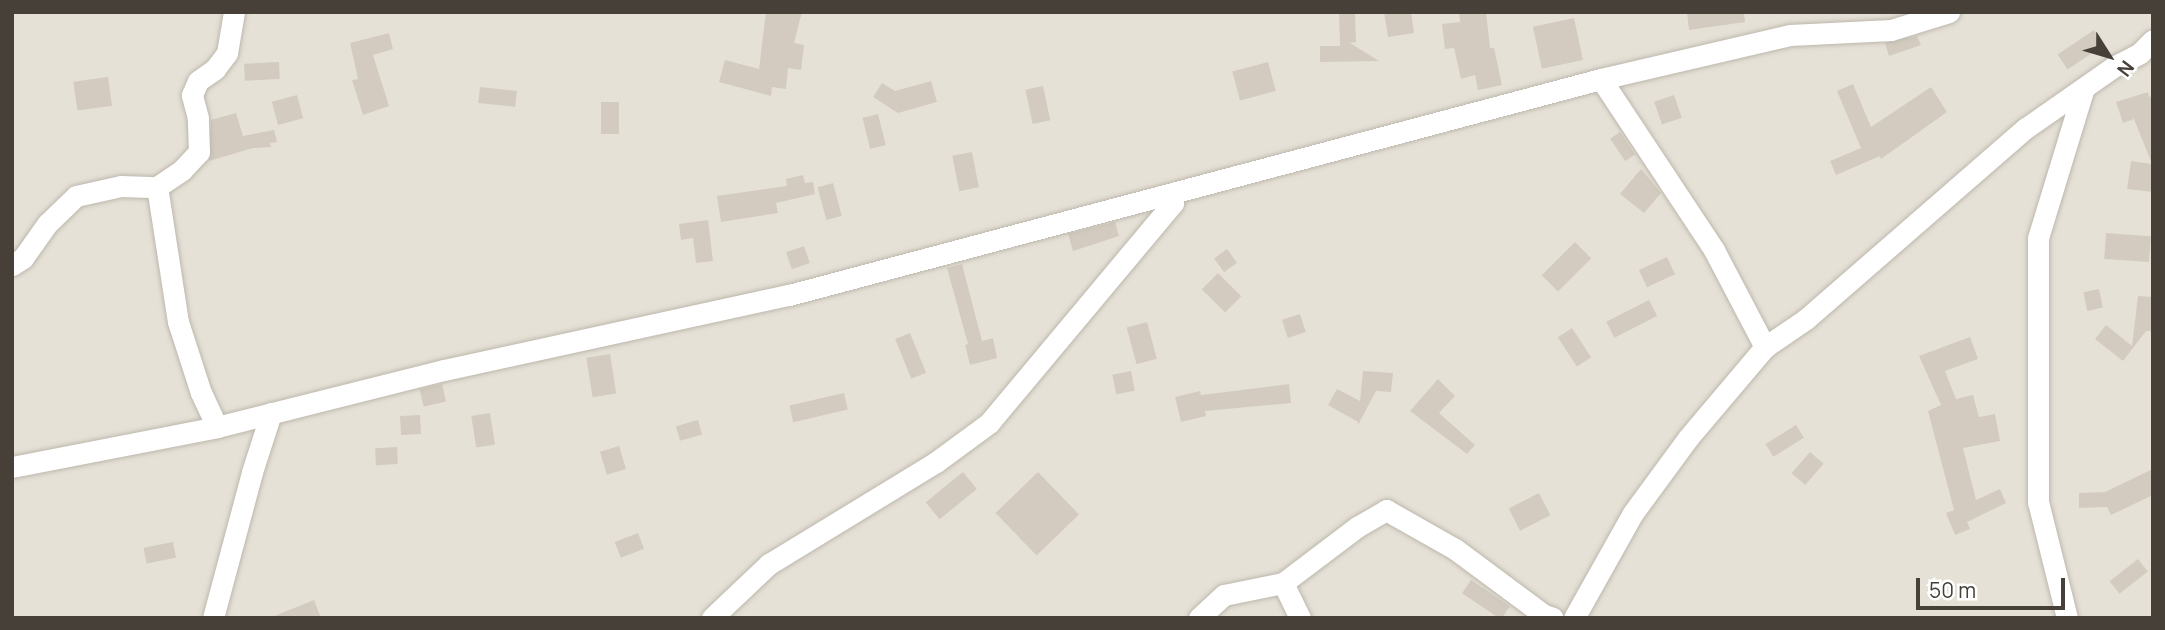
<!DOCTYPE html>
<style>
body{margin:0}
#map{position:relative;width:2165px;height:630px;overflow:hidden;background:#f3f0e8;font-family:Manrope,sans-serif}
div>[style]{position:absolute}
.residential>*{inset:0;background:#e6e1d7;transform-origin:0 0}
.building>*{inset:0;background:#d3cbbf;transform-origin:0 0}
.roads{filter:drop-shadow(0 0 2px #bdb7ac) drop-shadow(0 0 2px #bdb7ac)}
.minor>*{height:21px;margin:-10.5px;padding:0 10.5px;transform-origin:10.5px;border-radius:10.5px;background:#fff}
span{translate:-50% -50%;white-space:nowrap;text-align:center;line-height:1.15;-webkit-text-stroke:7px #fff;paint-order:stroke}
.frame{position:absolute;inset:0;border:14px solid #464038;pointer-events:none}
.north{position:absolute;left:2074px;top:21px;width:70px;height:70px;-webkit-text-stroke:5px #fff;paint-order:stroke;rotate:127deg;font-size:19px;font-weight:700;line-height:28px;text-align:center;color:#464038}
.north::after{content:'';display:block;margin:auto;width:24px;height:32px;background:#464038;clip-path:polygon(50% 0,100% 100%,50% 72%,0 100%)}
.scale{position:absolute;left:1916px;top:578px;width:149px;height:32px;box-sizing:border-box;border:4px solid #464038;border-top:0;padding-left:9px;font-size:21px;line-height:24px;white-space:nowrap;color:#464038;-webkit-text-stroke:5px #fff;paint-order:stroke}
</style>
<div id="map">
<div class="residential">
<i style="left:12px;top:12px;width:2141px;height:606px"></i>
</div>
<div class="building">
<i style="clip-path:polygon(766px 12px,802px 12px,794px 43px,804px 45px,801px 70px,788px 68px,786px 89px,772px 87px,771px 96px,719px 82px,725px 60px,759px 69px)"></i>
<i style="clip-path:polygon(1339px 12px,1355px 12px,1356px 42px,1350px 43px,1379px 61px,1320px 62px,1320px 46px,1340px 46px)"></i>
<i style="clip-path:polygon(1384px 12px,1411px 12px,1414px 33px,1388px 37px)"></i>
<i style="clip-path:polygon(1459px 12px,1486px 12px,1490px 48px,1494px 48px,1502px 85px,1478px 90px,1475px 75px,1461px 79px,1454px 48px,1445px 49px,1442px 24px,1460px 22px)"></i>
<i style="clip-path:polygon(1687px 12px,1744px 12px,1745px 22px,1689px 30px)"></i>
<i style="left:1574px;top:18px;width:43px;height:42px;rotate:78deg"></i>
<i style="left:2094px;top:30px;width:18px;height:44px;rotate:56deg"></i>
<i style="clip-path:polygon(389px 33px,393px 49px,373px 55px,389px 106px,363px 115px,352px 80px,358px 79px,350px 43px)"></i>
<i style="clip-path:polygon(1917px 36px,1921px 45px,1889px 56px,1885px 43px)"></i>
<i style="left:279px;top:62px;width:17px;height:35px;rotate:87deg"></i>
<i style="left:1268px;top:62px;width:30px;height:37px;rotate:75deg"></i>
<i style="left:108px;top:77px;width:29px;height:35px;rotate:82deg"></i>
<i style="clip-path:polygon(931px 81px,937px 102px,898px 113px,873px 97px,882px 83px,895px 91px)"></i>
<i style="clip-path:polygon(1853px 84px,1871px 127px,1931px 87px,1947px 112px,1881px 159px,1880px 156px,1836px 175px,1830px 161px,1861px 148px,1837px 91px)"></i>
<i style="left:1043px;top:86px;width:35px;height:18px;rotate:78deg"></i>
<i style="left:480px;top:87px;width:37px;height:16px;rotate:6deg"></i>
<i style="clip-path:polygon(2148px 92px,2149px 97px,2153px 95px,2153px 192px,2127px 189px,2131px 161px,2152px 164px,2134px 119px,2123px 123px,2116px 102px)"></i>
<i style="left:297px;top:95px;width:24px;height:26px;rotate:75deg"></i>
<i style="left:1674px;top:95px;width:24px;height:21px;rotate:71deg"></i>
<i style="left:601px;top:102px;width:18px;height:32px"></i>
<i style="clip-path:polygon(236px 113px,243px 136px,274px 130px,277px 142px,270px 143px,271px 147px,253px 148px,209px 161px,211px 120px)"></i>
<i style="left:878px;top:114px;width:32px;height:16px;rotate:76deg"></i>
<i style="left:1620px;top:132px;width:27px;height:12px;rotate:56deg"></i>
<i style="left:972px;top:152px;width:36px;height:20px;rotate:79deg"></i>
<i style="clip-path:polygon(1641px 169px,1661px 193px,1644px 213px,1620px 194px)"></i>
<i style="clip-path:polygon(803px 175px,805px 183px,813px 182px,815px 194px,776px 203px,778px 213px,721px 222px,717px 196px,787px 186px,786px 179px)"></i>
<i style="left:833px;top:183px;width:34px;height:16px;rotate:75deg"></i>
<i style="clip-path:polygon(708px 220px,713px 261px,696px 263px,693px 238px,681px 240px,679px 224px)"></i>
<i style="clip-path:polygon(1115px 222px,1119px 236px,1073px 251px,1068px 234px)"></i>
<i style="left:2106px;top:233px;width:45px;height:26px;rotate:4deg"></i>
<i style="left:1575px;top:242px;width:23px;height:47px;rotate:45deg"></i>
<i style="left:804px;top:246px;width:18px;height:19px;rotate:71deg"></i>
<i style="left:1227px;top:249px;width:17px;height:16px;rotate:54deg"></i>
<i style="left:1667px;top:257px;width:19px;height:31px;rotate:65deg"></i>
<i style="clip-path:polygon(962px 264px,982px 341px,993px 338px,997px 358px,970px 365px,965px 345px,968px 344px,947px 268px)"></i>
<i style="left:1218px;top:273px;width:33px;height:23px;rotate:45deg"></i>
<i style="left:2099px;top:289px;width:19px;height:16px;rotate:78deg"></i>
<i style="clip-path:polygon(2138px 296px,2153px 297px,2153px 331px,2146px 331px,2123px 361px,2095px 339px,2106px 325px,2132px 346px)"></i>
<i style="left:1649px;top:300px;width:18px;height:48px;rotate:63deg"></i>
<i style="left:1300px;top:314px;width:19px;height:19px;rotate:72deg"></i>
<i style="left:1147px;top:322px;width:38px;height:21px;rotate:75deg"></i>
<i style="left:1572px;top:328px;width:35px;height:17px;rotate:57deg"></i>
<i style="left:910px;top:333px;width:43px;height:16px;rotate:68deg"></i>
<i style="clip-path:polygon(1970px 337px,1978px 359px,1945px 371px,1956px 399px,1973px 395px,1979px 417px,1995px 414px,2000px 441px,1963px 448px,1976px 500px,2000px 489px,2006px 503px,1967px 522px,1970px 529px,1955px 535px,1946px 513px,1954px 510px,1928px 411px,1941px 405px,1919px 356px)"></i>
<i style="left:610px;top:354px;width:40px;height:24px;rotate:81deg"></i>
<i style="left:1131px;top:371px;width:20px;height:19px;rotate:79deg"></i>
<i style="clip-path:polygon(1363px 371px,1393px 373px,1391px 392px,1376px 391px,1358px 425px,1358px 422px,1328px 405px,1337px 389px,1360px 401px)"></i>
<i style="clip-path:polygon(1438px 379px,1455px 396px,1439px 413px,1475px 445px,1467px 454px,1410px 411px)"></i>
<i style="left:442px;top:384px;width:18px;height:23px;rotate:77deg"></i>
<i style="clip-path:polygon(1289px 384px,1291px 403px,1205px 411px,1206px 416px,1181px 422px,1175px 397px,1200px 391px,1201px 395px)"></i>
<i style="left:844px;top:393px;width:17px;height:56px;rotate:77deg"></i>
<i style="left:490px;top:413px;width:32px;height:19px;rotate:81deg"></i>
<i style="left:420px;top:415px;width:19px;height:20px;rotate:87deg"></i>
<i style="left:698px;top:420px;width:15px;height:23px;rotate:74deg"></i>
<i style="left:1796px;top:425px;width:15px;height:36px;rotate:58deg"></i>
<i style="left:619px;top:446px;width:24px;height:20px;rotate:73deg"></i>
<i style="left:397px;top:447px;width:17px;height:22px;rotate:87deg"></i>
<i style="left:1810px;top:452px;width:18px;height:28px;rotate:41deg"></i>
<i style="clip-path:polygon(2153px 469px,2153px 495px,2111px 515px,2107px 507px,2079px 508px,2079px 493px,2105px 492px)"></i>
<i style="left:963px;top:472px;width:22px;height:48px;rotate:51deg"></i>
<i style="left:1038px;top:472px;width:59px;height:59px;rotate:46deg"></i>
<i style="left:1539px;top:493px;width:25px;height:34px;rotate:63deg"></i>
<i style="left:638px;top:533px;width:17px;height:25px;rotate:69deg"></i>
<i style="left:173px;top:542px;width:16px;height:30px;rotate:79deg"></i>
<i style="left:2138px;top:559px;width:16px;height:36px;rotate:52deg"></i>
<i style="left:1471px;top:580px;width:47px;height:16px;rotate:34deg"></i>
<i style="clip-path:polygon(314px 600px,321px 618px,273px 618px,272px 617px)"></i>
</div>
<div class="roads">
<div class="minor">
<i style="left:1601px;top:79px;width:205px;rotate:56.5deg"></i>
<i style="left:1714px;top:250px;width:110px;rotate:62.3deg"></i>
<i style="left:12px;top:265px;width:13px;rotate:-32deg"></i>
<i style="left:23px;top:258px;width:42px;rotate:-54.8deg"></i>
<i style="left:47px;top:224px;width:40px;rotate:-44deg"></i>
<i style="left:76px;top:196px;width:46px;rotate:-12.5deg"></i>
<i style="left:121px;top:186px;width:36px;rotate:2deg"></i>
<i style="left:217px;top:427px;width:38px;rotate:-115deg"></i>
<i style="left:201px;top:393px;width:75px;rotate:-107.9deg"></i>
<i style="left:178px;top:322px;width:137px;rotate:-98.8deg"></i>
<i style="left:157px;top:187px;width:30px;rotate:-34deg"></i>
<i style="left:182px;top:170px;width:25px;rotate:-47deg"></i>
<i style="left:199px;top:152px;width:34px;rotate:-92deg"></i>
<i style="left:198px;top:118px;width:24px;rotate:-105deg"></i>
<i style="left:192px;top:95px;width:15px;rotate:-67deg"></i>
<i style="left:198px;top:81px;width:21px;rotate:-35deg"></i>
<i style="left:215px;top:69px;width:20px;rotate:-53deg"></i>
<i style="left:227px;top:53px;width:42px;rotate:-80.3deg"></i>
<i style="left:12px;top:467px;width:209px;rotate:-11deg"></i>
<i style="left:217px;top:427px;width:234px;rotate:-14.1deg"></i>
<i style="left:444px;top:370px;width:353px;rotate:-12.3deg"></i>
<i style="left:789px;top:295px;width:840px;rotate:-14.9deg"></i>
<i style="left:1601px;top:79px;width:194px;rotate:-13.1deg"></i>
<i style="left:1790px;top:35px;width:101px;rotate:-2.8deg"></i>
<i style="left:1891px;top:30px;width:61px;rotate:-17.2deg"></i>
<i style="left:1283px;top:583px;width:39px;rotate:64deg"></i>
<i style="left:213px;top:618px;width:151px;rotate:-75deg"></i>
<i style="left:252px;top:472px;width:62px;rotate:-72.1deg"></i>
<i style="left:712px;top:618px;width:79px;rotate:-43.5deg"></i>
<i style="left:769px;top:564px;width:196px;rotate:-31.4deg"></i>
<i style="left:936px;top:462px;width:66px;rotate:-36.3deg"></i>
<i style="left:989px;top:423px;width:287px;rotate:-50.1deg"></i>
<i style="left:1173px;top:203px;width:9px;rotate:-111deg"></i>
<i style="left:1199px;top:618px;width:34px;rotate:-43deg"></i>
<i style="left:1224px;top:595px;width:60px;rotate:-11.5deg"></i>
<i style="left:1283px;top:583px;width:93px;rotate:-37.1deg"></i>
<i style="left:1357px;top:527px;width:34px;rotate:-30deg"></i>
<i style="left:1386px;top:510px;width:79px;rotate:29.5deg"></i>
<i style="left:1455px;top:549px;width:111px;rotate:36.6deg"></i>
<i style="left:1544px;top:615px;width:9px;rotate:18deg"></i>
<i style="left:1574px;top:618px;width:120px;rotate:-60.7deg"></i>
<i style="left:1633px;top:513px;width:93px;rotate:-53.7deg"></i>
<i style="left:1688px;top:438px;width:119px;rotate:-49.8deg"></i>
<i style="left:1765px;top:347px;width:50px;rotate:-34.3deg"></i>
<i style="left:1806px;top:319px;width:291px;rotate:-41deg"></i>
<i style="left:2026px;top:128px;width:108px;rotate:-34.9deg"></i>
<i style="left:2115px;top:66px;width:28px;rotate:-27deg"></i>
<i style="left:2140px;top:53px;width:18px;rotate:-45deg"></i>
<i style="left:2067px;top:618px;width:120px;rotate:-104deg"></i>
<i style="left:2038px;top:502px;width:264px;rotate:-90deg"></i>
<i style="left:2038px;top:238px;width:154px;rotate:-73deg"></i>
</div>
</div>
<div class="frame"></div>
<div class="north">N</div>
<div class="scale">50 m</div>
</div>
